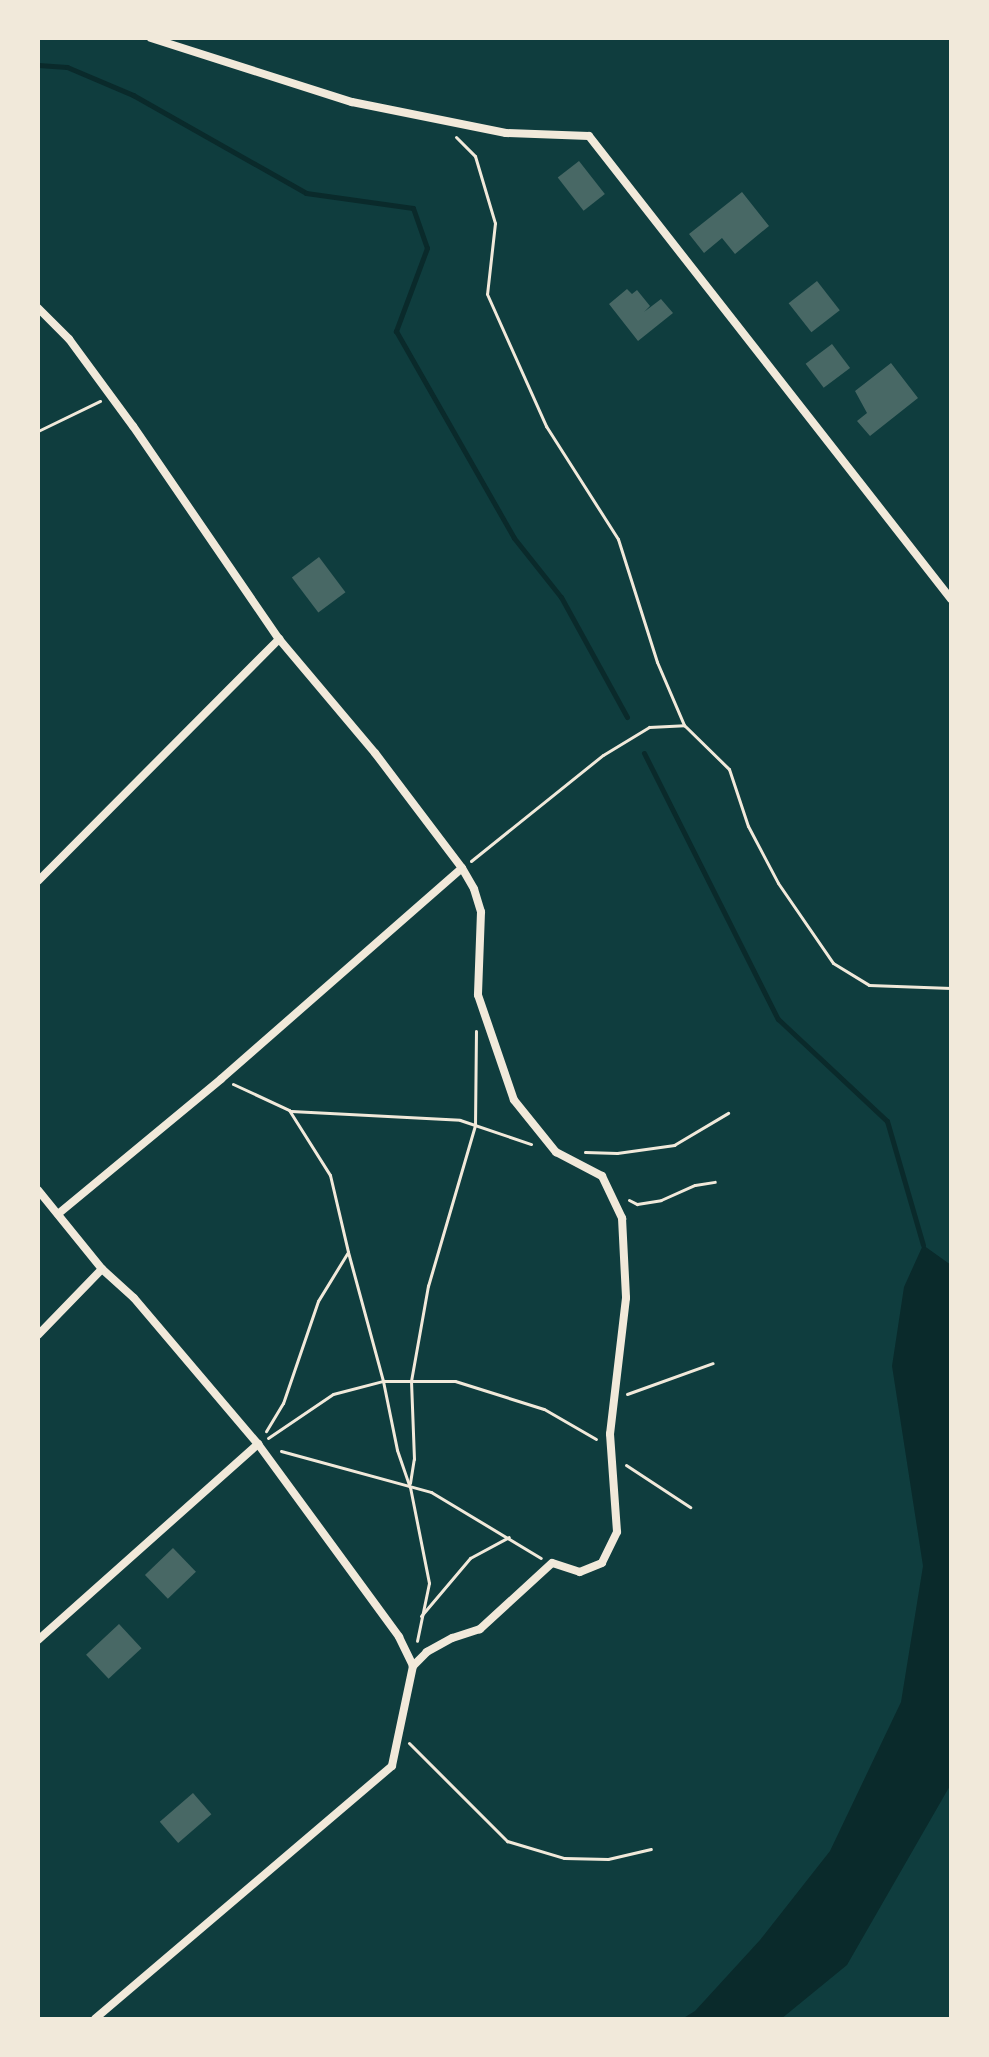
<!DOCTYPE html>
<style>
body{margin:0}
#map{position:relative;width:989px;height:2057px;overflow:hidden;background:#0f3d3e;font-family:Overpass,sans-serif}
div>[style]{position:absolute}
.water>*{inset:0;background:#0a2a2b}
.stream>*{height:5px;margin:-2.5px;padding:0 2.5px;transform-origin:2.5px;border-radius:2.5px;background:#0a2a2b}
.building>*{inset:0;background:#486865;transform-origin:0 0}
.path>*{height:3px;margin:-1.5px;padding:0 1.5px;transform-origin:1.5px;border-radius:1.5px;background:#f1e9da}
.minor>*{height:8px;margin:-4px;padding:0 4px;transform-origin:4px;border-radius:4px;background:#f1e9da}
span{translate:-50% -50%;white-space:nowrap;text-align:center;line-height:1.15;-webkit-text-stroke:7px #f1e9da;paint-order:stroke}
.frame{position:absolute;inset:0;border:40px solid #f1e9da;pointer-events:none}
</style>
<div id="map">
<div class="water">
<i style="clip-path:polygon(923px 1245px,951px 1265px,951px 1784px,847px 1965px,781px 2019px,682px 2019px,695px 2011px,760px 1940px,830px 1851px,901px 1702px,923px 1566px,892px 1366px,904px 1287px)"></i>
</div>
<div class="stream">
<i style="left:38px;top:65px;width:29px;rotate:4deg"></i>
<i style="left:67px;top:67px;width:72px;rotate:23deg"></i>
<i style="left:133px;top:95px;width:199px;rotate:29.5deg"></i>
<i style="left:306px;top:193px;width:108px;rotate:8deg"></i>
<i style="left:413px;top:208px;width:42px;rotate:70.7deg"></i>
<i style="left:427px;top:248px;width:89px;rotate:110.5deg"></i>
<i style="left:396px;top:331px;width:238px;rotate:60.3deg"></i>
<i style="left:514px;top:538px;width:75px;rotate:51.5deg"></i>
<i style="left:561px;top:597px;width:137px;rotate:61.2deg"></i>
<i style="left:644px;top:753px;width:298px;rotate:63.3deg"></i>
<i style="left:778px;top:1019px;width:149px;rotate:43.1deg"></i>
<i style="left:887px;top:1121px;width:129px;rotate:73.8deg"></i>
</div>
<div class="building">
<i style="left:579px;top:161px;width:42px;height:27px;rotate:52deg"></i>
<i style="clip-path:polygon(742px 192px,769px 226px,735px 254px,722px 238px,704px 253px,689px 234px)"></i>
<i style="left:817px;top:281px;width:37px;height:36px;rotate:52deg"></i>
<i style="clip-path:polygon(627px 289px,632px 294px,637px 290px,650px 306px,644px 312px,661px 299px,673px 313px,638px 341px,609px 304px)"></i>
<i style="left:832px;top:344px;width:30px;height:33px;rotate:53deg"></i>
<i style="clip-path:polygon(891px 363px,918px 398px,870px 436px,857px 421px,867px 413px,855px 391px)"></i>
<i style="left:319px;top:557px;width:44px;height:34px;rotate:53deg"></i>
<i style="left:173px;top:1548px;width:33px;height:39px;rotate:46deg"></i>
<i style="left:119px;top:1624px;width:33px;height:45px;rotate:47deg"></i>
<i style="left:193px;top:1793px;width:28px;height:44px;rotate:49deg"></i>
</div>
<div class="path">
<i style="left:456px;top:137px;width:27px;rotate:45deg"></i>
<i style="left:475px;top:156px;width:70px;rotate:73.4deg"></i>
<i style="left:495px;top:223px;width:71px;rotate:96.4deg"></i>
<i style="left:487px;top:294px;width:145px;rotate:65.9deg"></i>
<i style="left:546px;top:426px;width:134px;rotate:57.5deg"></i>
<i style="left:618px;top:539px;width:129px;rotate:72.4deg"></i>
<i style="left:657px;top:662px;width:69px;rotate:66.8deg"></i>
<i style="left:38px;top:431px;width:69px;rotate:-25.8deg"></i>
<i style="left:471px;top:861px;width:169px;rotate:-38.8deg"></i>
<i style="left:603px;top:755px;width:54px;rotate:-31.3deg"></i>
<i style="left:649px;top:727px;width:35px;rotate:-3deg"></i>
<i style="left:684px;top:725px;width:63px;rotate:44.4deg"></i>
<i style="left:729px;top:769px;width:60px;rotate:71.6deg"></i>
<i style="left:748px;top:826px;width:64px;rotate:62.2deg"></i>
<i style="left:778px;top:883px;width:97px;rotate:55.5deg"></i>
<i style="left:833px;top:963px;width:42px;rotate:31.4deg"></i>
<i style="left:869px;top:985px;width:82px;rotate:2.1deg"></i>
<i style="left:233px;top:1084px;width:62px;rotate:24.9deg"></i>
<i style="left:289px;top:1110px;width:77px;rotate:57.8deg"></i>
<i style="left:330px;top:1175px;width:79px;rotate:76.8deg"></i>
<i style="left:348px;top:1252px;width:57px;rotate:121.5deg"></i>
<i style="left:318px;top:1301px;width:108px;rotate:108.9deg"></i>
<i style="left:283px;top:1403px;width:33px;rotate:121deg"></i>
<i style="left:291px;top:1111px;width:169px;rotate:3deg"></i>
<i style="left:460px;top:1120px;width:75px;rotate:18.7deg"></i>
<i style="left:585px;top:1152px;width:32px;rotate:2deg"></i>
<i style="left:617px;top:1153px;width:58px;rotate:-8deg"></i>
<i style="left:674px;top:1145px;width:63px;rotate:-30.7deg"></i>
<i style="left:629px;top:1200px;width:9px;rotate:27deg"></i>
<i style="left:637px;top:1204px;width:24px;rotate:-9deg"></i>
<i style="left:661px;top:1200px;width:37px;rotate:-24deg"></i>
<i style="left:695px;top:1185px;width:20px;rotate:-9deg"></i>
<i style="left:348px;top:1252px;width:134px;rotate:74.8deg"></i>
<i style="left:383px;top:1381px;width:70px;rotate:78.5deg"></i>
<i style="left:397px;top:1450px;width:39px;rotate:71deg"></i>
<i style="left:410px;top:1487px;width:98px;rotate:78.8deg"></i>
<i style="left:429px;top:1583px;width:59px;rotate:101.7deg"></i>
<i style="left:627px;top:1394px;width:91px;rotate:-19.8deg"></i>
<i style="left:268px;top:1438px;width:78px;rotate:-34.1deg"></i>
<i style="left:333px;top:1394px;width:52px;rotate:-14.6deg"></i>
<i style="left:383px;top:1381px;width:72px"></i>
<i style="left:455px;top:1381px;width:93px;rotate:17.5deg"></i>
<i style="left:544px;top:1409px;width:60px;rotate:30deg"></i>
<i style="left:281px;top:1451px;width:156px;rotate:15.3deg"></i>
<i style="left:431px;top:1492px;width:128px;rotate:31deg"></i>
<i style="left:626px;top:1465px;width:77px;rotate:33.3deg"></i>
<i style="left:410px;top:1483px;width:24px;rotate:-81deg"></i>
<i style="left:414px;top:1459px;width:78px;rotate:-92.2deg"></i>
<i style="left:411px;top:1381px;width:97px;rotate:-79.9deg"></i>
<i style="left:428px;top:1286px;width:168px;rotate:-73.7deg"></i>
<i style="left:475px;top:1125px;width:94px;rotate:-89.4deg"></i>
<i style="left:421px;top:1616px;width:76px;rotate:-49.8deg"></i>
<i style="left:470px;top:1558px;width:44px;rotate:-28.3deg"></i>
<i style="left:409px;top:1743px;width:139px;rotate:45deg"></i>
<i style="left:507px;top:1841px;width:59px;rotate:16.6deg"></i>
<i style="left:564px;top:1858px;width:44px;rotate:1.3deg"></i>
<i style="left:608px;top:1859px;width:44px;rotate:-13.1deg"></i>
</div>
<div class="minor">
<i style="left:151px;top:38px;width:211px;rotate:17.7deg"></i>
<i style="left:352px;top:102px;width:157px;rotate:11.4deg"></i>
<i style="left:506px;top:133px;width:83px;rotate:2.1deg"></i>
<i style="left:589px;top:136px;width:588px;rotate:51.98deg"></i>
<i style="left:38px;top:308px;width:44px;rotate:45deg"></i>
<i style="left:69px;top:339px;width:108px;rotate:53.7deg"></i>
<i style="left:133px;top:426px;width:258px;rotate:55.6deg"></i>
<i style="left:279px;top:639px;width:149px;rotate:49.9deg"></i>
<i style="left:375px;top:753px;width:144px;rotate:52.9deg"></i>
<i style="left:462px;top:868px;width:24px;rotate:60deg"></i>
<i style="left:474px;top:889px;width:24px;rotate:73deg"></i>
<i style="left:481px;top:912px;width:83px;rotate:92.1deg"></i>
<i style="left:478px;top:995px;width:111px;rotate:71.1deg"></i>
<i style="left:514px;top:1100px;width:67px;rotate:51.1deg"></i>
<i style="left:556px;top:1152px;width:52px;rotate:27.6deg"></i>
<i style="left:602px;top:1176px;width:47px;rotate:64.5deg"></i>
<i style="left:622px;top:1218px;width:80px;rotate:87.1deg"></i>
<i style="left:626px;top:1298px;width:137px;rotate:96.7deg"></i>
<i style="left:610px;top:1434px;width:98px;rotate:85.9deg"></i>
<i style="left:617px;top:1532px;width:34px;rotate:116deg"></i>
<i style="left:602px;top:1563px;width:24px;rotate:158deg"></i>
<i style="left:580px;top:1572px;width:29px;rotate:-162deg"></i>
<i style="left:552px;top:1563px;width:98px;rotate:137.5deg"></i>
<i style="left:480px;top:1629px;width:29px;rotate:162deg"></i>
<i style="left:452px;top:1638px;width:29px;rotate:151deg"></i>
<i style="left:427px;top:1652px;width:20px;rotate:135deg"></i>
<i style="left:413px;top:1666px;width:102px;rotate:101.9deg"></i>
<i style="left:392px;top:1766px;width:390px;rotate:139.6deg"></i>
<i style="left:38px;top:881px;width:342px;rotate:-45.1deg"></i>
<i style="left:38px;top:1190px;width:102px;rotate:51deg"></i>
<i style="left:102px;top:1269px;width:43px;rotate:42.2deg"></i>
<i style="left:134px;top:1298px;width:192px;rotate:49.7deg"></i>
<i style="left:258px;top:1444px;width:239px;rotate:53.8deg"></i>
<i style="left:399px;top:1637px;width:32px;rotate:64deg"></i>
<i style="left:58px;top:1214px;width:212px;rotate:-39.6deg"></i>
<i style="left:221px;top:1079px;width:320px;rotate:-41.2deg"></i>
<i style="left:38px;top:1335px;width:92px;rotate:-45.9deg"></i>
<i style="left:38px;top:1640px;width:295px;rotate:-41.7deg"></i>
</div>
<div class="frame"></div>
</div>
